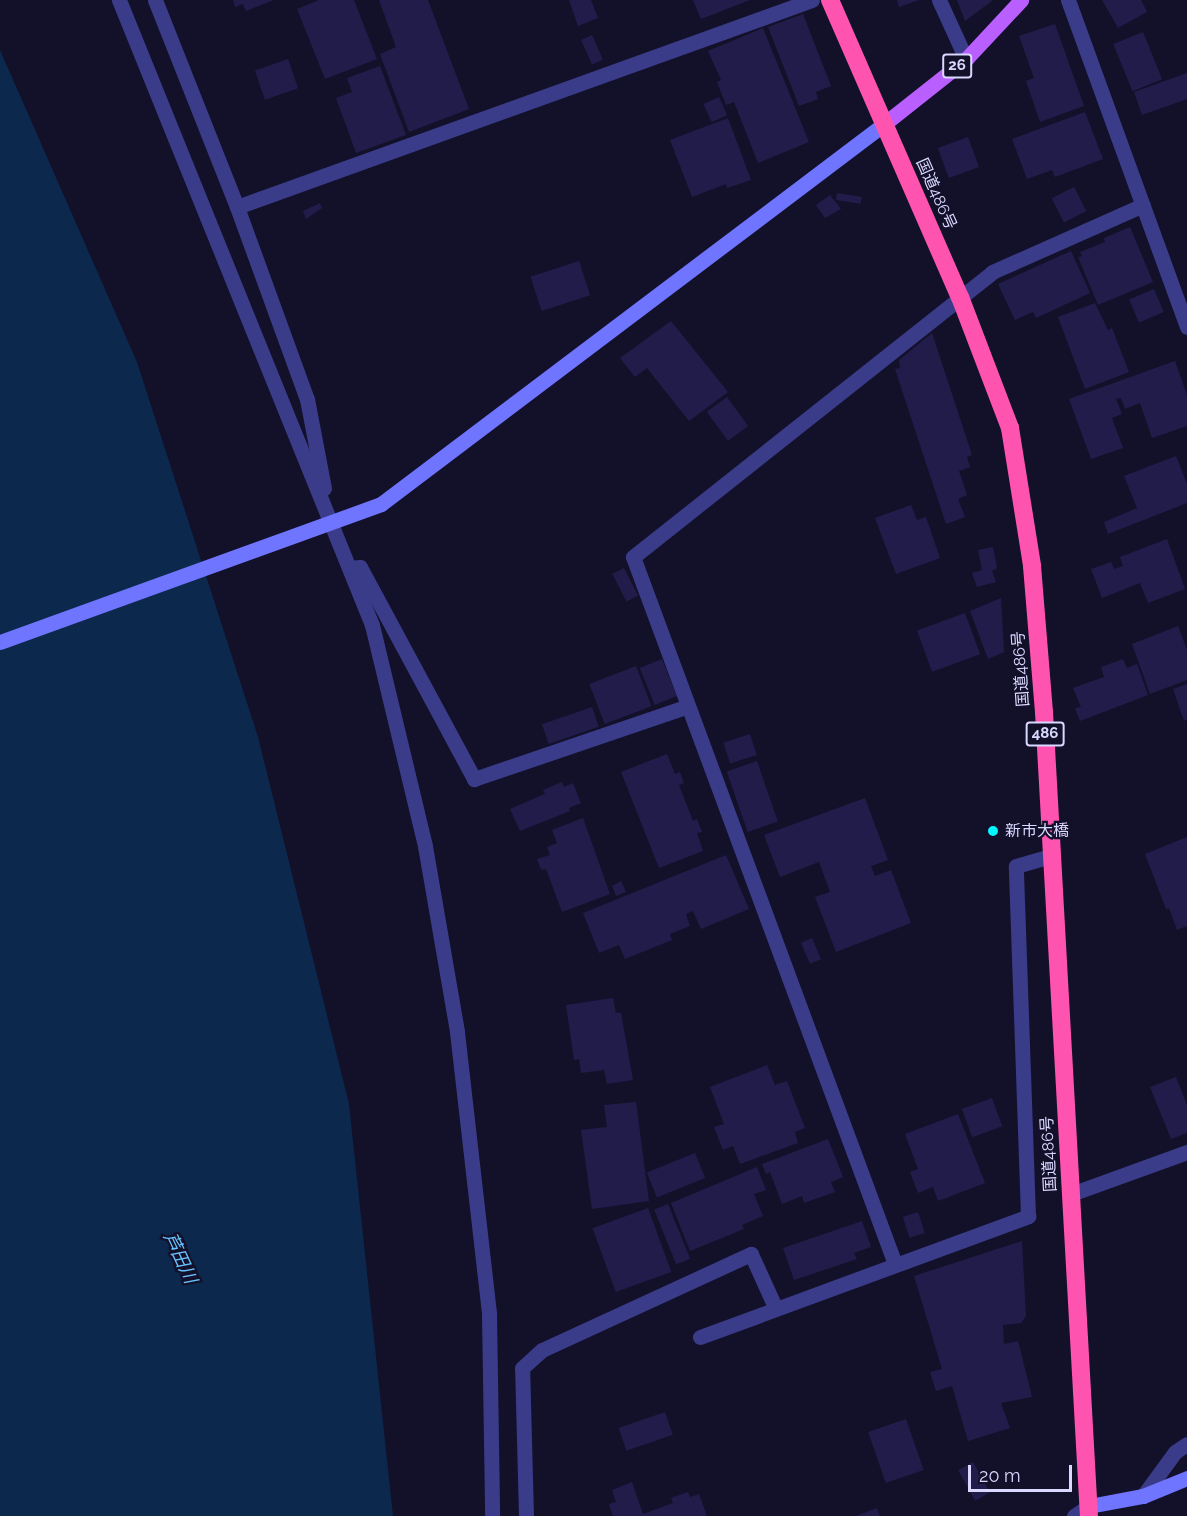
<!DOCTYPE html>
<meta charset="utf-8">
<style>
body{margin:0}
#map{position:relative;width:1187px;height:1516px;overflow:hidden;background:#13102a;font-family:Raleway,"Noto Sans JP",sans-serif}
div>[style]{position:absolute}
.water>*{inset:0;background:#0c284d}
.building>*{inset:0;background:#221c4b;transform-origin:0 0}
.street>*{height:15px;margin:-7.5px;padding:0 7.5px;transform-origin:7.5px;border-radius:7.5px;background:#3a3c89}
.secondary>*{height:15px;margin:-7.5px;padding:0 7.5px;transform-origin:7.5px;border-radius:7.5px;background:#6f75ff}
.primary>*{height:15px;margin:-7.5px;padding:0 7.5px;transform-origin:7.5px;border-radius:7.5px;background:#b95fff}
.highway>*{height:18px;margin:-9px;padding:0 9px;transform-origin:9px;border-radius:9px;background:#ff53b0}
.dots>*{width:16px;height:16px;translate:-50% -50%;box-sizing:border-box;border:3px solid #13102a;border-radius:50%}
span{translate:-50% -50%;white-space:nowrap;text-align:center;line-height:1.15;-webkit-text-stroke:4.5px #13102a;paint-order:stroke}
.shield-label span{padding:2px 4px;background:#13102a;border:2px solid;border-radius:4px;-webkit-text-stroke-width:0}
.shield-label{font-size:15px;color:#dad8ff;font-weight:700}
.street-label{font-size:16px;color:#dad8ff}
.poi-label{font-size:16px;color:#dad8ff}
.left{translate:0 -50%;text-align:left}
.water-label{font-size:18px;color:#66c2ff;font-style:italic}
.scale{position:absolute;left:968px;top:1465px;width:104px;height:27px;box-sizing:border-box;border:3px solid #dad8ff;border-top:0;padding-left:8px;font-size:18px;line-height:21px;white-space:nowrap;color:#dad8ff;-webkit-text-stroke:4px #13102a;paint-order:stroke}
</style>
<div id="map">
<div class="water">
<i style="clip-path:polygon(0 50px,137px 362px,258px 737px,349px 1104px,393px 1516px,0 1516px)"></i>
</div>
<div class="building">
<i style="clip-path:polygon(233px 0,274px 0,246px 11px,243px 4px,235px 7px)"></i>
<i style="clip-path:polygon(319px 0,354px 0,377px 59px,325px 79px,297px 9px)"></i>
<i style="clip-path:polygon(379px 0,428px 0,469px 109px,409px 132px,380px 54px,396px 47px)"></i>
<i style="clip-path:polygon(569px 0,591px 0,598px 18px,578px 26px)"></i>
<i style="clip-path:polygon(693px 0,750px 0,701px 19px)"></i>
<i style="clip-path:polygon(897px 0,919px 0,899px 7px)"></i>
<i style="clip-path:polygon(957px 0,993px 0,965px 21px)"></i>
<i style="clip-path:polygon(1102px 0,1141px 0,1147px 12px,1118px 28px)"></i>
<i style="clip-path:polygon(803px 14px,831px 86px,816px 92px,818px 99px,799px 106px,768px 27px)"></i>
<i style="clip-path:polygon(1055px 24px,1084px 106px,1040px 122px,1026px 81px,1034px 78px,1019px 36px)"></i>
<i style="clip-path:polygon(763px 28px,809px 142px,758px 163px,734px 102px,726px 105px,717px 82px,721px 80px,708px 51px)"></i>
<i style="left:1143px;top:32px;width:51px;height:32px;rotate:68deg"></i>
<i style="left:592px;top:35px;width:27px;height:12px;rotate:66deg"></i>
<i style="left:288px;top:59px;width:31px;height:35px;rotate:71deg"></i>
<i style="clip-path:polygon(380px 66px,406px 135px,356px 153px,336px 98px,352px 92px,347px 78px)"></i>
<i style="clip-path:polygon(1187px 73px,1187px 99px,1142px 115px,1134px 92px)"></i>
<i style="left:719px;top:97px;width:20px;height:17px;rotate:66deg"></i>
<i style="clip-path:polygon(1085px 112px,1103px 159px,1055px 177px,1052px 170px,1027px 179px,1012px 139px)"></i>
<i style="clip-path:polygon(728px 118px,751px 180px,727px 188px,726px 184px,692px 197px,670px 140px)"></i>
<i style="left:968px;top:137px;width:32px;height:32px;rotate:70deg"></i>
<i style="left:1074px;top:187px;width:27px;height:25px;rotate:63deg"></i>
<i style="left:837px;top:193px;width:25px;height:7px;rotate:9deg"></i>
<i style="clip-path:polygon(830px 195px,841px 209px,825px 218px,816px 205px)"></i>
<i style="clip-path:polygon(320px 203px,322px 208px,306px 219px,303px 211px)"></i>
<i style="clip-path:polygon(1130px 227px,1153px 282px,1098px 305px,1078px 257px,1082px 256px,1080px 252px,1105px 242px,1104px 238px)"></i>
<i style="clip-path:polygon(1071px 251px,1090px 293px,1036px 318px,1033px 312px,1015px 320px,998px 284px)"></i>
<i style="left:579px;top:261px;width:36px;height:51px;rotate:72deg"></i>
<i style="left:1154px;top:289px;width:25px;height:27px;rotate:67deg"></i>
<i style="clip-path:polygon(1095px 303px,1108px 330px,1112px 328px,1129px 372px,1085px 389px,1058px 317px)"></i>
<i style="clip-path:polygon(671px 321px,728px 392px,689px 421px,647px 368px,635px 377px,620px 358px)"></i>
<i style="clip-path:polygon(932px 333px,972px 455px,967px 457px,970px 467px,959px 471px,967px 495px,958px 499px,965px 517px,946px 524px,895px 369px,900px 368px,899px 360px)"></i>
<i style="clip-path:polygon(1175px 361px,1187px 395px,1187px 426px,1152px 438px,1140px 403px,1125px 409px,1121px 398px,1116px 399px,1122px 414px,1112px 418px,1123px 448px,1091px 459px,1069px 399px)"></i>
<i style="left:727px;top:397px;width:36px;height:25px;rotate:54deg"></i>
<i style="clip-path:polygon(1176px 456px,1187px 484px,1187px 503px,1108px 534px,1104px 522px,1137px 508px,1124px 476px)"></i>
<i style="clip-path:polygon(911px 505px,917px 520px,926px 517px,940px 558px,896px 574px,875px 518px)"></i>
<i style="clip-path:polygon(1167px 539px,1185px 589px,1148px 603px,1140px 583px,1102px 598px,1091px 569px,1111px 562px,1114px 569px,1123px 566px,1120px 557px)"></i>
<i style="clip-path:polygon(993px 547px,997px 568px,992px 571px,996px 582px,977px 587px,972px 573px,982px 570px,978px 550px)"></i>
<i style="left:624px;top:568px;width:31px;height:13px;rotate:63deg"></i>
<i style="clip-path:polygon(1001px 598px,1004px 652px,988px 659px,970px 611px)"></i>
<i style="left:965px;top:613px;width:44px;height:51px;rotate:70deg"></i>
<i style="clip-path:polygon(1178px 626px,1187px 650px,1187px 680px,1150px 694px,1132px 644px)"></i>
<i style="left:662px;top:659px;width:40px;height:24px;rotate:68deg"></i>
<i style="clip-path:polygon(1123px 659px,1127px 668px,1137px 664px,1148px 695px,1080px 721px,1075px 708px,1081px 707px,1073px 688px,1104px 677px,1101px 667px)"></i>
<i style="left:636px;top:666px;width:43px;height:50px;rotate:69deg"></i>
<i style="clip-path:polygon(1187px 684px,1187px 719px,1184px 721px,1173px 689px)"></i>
<i style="left:592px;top:707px;width:21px;height:53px;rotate:71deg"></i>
<i style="left:750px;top:734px;width:22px;height:28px;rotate:72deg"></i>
<i style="clip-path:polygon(667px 754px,675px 774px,680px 772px,684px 783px,679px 785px,693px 821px,697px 819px,702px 832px,697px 833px,703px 851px,659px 868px,621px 772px)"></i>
<i style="left:757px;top:761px;width:64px;height:32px;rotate:71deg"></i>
<i style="clip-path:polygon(562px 782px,564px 787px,573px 783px,581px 803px,569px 808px,570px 811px,520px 831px,510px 809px,545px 794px,543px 790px)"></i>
<i style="clip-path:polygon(865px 798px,888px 860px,871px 866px,875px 876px,891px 870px,911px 923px,836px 952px,815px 897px,830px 892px,819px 862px,780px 877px,764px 835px)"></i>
<i style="clip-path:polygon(583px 818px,610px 894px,562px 912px,546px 869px,541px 870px,537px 859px,550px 855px,547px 847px,557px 843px,552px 830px)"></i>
<i style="clip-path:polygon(1187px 837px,1187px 926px,1177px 930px,1169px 908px,1166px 909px,1145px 854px)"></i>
<i style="clip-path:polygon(726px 855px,749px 909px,701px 929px,693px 911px,686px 914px,690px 926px,670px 934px,672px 940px,625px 959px,619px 945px,599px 953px,583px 913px)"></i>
<i style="clip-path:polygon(621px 881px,626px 892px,616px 896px,612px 886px)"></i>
<i style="left:812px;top:938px;width:23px;height:12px;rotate:67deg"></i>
<i style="clip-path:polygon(613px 998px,616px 1013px,621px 1013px,633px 1080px,607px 1084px,604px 1070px,581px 1073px,579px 1059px,574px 1060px,566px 1005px)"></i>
<i style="clip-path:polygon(767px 1065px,775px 1085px,787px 1081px,805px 1128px,795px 1132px,798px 1143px,740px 1164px,733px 1146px,723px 1150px,714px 1127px,724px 1124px,710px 1087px)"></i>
<i style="clip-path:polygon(1176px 1077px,1187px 1105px,1187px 1133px,1171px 1139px,1150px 1087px)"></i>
<i style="left:992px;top:1098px;width:30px;height:32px;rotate:70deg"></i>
<i style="clip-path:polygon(636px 1102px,649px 1201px,592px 1209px,581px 1130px,607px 1127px,604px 1105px)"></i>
<i style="clip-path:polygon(958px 1114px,985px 1183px,938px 1201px,933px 1187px,918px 1193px,910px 1172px,918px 1169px,905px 1134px)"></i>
<i style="clip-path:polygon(828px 1139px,843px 1177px,831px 1182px,835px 1192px,804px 1203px,802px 1196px,782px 1204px,770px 1172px,766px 1174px,762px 1164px)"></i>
<i style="left:695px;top:1153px;width:27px;height:52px;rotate:68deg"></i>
<i style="clip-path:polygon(757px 1167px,766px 1190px,754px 1194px,763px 1216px,742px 1225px,744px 1229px,690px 1251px,671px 1203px)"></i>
<i style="left:668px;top:1204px;width:59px;height:15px;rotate:68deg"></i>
<i style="left:648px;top:1208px;width:68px;height:59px;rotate:70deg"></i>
<i style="left:918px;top:1212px;width:22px;height:16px;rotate:72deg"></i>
<i style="clip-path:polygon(862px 1221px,871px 1247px,854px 1253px,857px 1259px,794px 1280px,783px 1248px)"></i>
<i style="clip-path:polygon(1022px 1241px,1026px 1316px,1021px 1323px,1003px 1325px,1004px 1344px,1018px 1341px,1032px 1397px,1001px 1403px,1010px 1428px,968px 1441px,952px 1386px,936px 1391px,930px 1372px,942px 1369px,914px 1276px)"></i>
<i style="left:665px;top:1412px;width:24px;height:49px;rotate:71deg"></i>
<i style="left:906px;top:1419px;width:54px;height:40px;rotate:71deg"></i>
<i style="left:973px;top:1462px;width:35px;height:17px;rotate:61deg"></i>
<i style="clip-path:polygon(632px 1482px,643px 1514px,673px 1503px,671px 1498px,688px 1492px,690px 1497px,699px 1494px,707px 1516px,613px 1516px,609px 1504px,616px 1502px,612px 1490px)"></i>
<i style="clip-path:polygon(877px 1508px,880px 1516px,856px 1516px)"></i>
</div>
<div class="street">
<i style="left:119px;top:0;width:674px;rotate:67.96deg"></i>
<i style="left:372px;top:625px;width:227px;rotate:76.5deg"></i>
<i style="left:425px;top:846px;width:189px;rotate:80.2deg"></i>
<i style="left:457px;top:1032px;width:284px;rotate:83.5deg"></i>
<i style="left:489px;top:1314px;width:202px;rotate:89.1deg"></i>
<i style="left:155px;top:0;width:223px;rotate:68.4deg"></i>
<i style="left:237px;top:207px;width:204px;rotate:70deg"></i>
<i style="left:307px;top:399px;width:91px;rotate:79.2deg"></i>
<i style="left:939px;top:0;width:65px;rotate:65.4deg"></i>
<i style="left:1068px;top:0;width:348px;rotate:70deg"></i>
<i style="left:237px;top:207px;width:611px;rotate:-19.8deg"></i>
<i style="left:350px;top:568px;width:10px;rotate:-6deg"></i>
<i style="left:360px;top:567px;width:241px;rotate:61.7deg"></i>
<i style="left:474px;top:779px;width:226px;rotate:-18.8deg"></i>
<i style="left:1071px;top:1194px;width:123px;rotate:-19.9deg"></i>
<i style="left:895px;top:1264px;width:754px;rotate:-110.33deg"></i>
<i style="left:633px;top:557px;width:458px;rotate:-38.4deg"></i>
<i style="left:992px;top:272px;width:165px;rotate:-23.9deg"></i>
<i style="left:700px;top:1337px;width:350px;rotate:-20.2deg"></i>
<i style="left:1028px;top:1216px;width:350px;rotate:-92deg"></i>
<i style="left:1016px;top:866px;width:37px;rotate:-16deg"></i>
<i style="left:1143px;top:1496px;width:54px;rotate:-54deg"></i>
<i style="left:1175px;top:1452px;width:14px;rotate:-34deg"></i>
<i style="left:526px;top:1516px;width:148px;rotate:-91.5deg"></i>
<i style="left:522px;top:1368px;width:27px;rotate:-42deg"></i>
<i style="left:542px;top:1350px;width:230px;rotate:-24.7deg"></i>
<i style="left:751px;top:1254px;width:60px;rotate:65.6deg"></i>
<i style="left:1074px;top:1516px;width:18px;rotate:-34deg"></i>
</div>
<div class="secondary">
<i style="left:0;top:642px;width:405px;rotate:-19.9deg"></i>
<i style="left:381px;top:504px;width:630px;rotate:-37.07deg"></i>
<i style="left:1089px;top:1506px;width:55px;rotate:-10.5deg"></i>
<i style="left:1143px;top:1496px;width:48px;rotate:-22.2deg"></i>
</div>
<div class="primary">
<i style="left:884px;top:124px;width:105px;rotate:-38.4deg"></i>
<i style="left:966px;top:59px;width:81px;rotate:-47deg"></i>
</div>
<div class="highway">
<i style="left:830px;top:0;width:324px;rotate:66.4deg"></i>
<i style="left:960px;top:297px;width:140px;rotate:69.1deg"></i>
<i style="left:1010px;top:428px;width:140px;rotate:80.9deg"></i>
<i style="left:1032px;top:566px;width:146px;rotate:85.3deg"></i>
<i style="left:1044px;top:712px;width:805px;rotate:86.8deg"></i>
</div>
<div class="dots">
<i style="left:993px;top:831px;background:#04f6ff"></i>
</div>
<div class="shield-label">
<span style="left:957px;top:66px">26</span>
<span style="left:1045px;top:734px">486</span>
</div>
<div class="street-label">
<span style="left:936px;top:194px;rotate:66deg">国道486号</span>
<span style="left:1021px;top:669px;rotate:-94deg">国道486号</span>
<span style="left:1049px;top:1154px;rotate:-93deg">国道486号</span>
</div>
<div class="poi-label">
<span class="left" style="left:1005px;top:831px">新市大橋</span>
</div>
<div class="water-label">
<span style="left:180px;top:1258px;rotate:65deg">芦田川</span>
</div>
<div class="scale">20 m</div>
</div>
